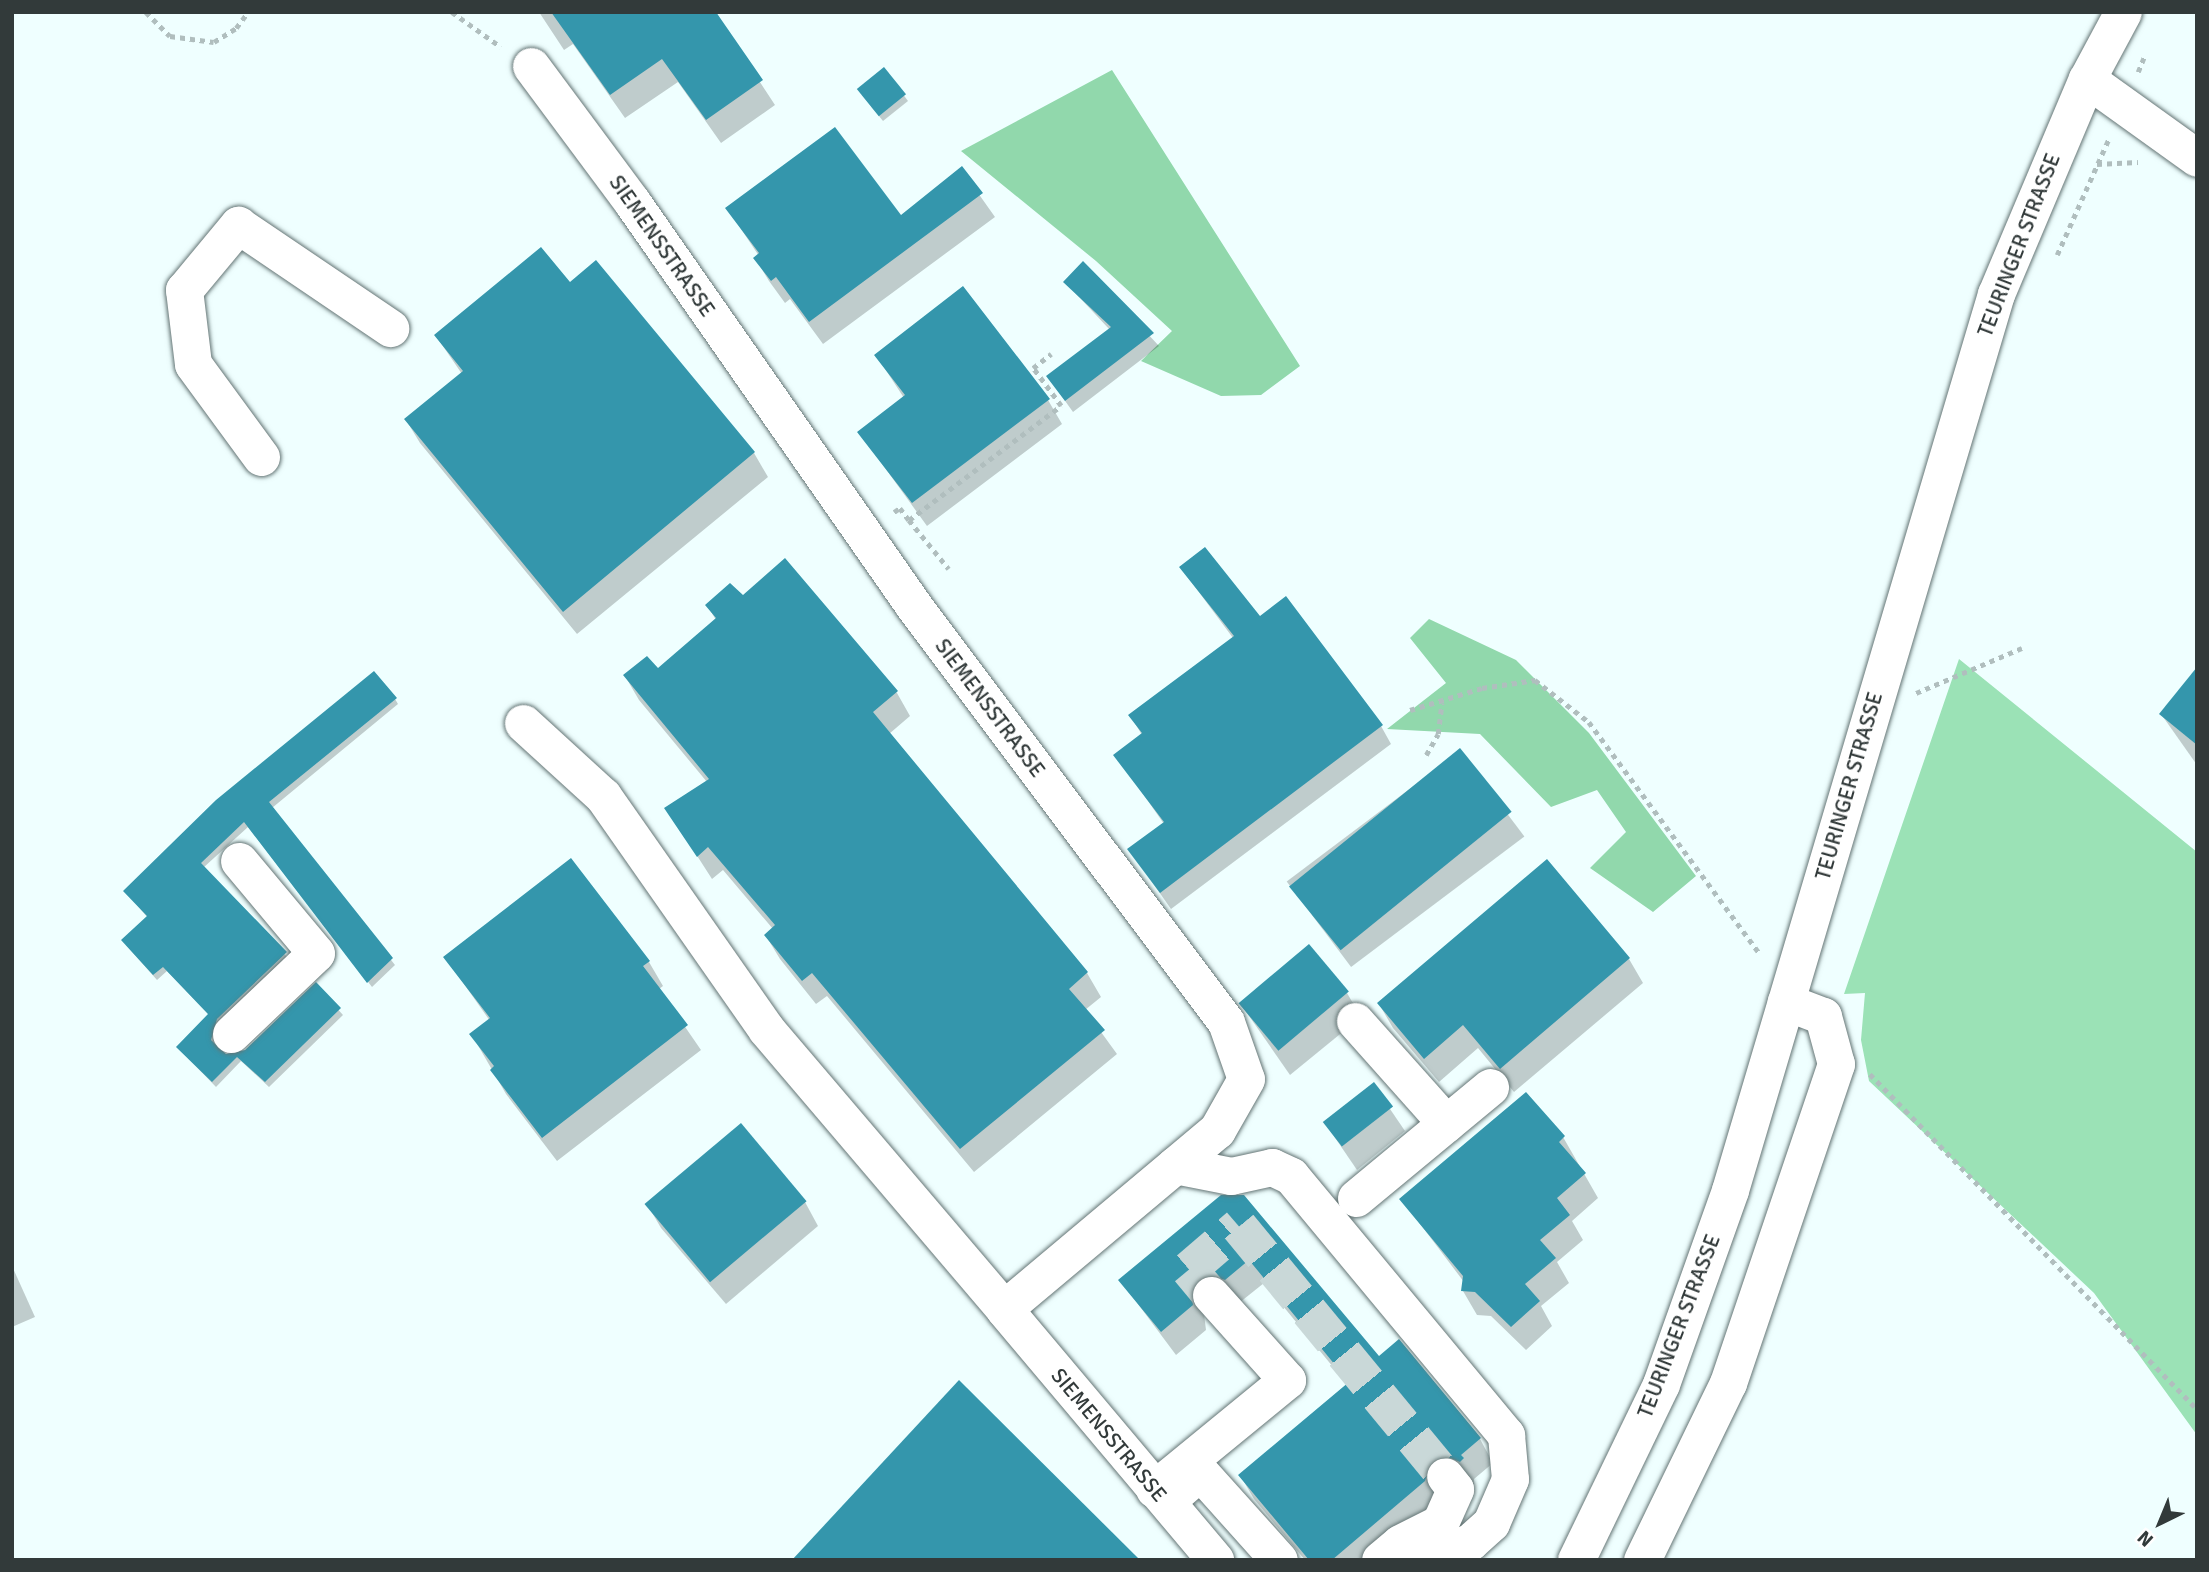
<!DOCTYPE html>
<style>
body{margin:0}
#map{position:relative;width:2209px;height:1572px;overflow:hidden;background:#efffff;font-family:Signika,sans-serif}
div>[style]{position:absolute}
.green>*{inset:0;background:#9be2b6}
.forest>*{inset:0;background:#91d8ac}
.shadow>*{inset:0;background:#0003;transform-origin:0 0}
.building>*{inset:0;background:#3496ac;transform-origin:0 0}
.minor-tunnel>*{height:37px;margin-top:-18.5px;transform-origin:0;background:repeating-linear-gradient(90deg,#c9d8d8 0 37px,transparent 0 55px)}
.path>*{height:4.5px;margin-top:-2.25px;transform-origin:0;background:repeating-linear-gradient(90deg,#b0bebe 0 5px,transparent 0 10px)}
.roads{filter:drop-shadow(0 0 2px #647575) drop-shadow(0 0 2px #647575)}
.minor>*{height:37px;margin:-18.5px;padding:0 18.5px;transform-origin:18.5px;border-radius:18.5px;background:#fff}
span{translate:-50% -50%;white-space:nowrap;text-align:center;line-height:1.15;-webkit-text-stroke:5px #fff;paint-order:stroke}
.street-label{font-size:21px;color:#323a3a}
.frame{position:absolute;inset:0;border:14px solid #323a3a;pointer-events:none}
.north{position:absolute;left:2125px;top:1488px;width:70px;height:70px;-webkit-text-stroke:5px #fff;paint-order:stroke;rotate:223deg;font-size:19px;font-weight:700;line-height:28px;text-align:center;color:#323a3a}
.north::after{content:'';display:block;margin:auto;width:24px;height:32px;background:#323a3a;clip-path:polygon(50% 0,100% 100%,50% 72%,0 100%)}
</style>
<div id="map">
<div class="green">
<i style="clip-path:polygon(1959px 659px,2197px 852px,2197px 1435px,2094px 1293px,1869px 1081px,1861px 1040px,1865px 993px,1844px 994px)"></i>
</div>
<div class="forest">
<i style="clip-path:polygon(1112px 70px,1300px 366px,1261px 395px,1221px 396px,1141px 361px,1172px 331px,1096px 261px,961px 151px)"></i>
<i style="clip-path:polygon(1429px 619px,1516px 660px,1589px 733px,1696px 876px,1653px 912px,1590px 868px,1626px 832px,1597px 790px,1551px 807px,1480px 734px,1387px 729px,1446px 683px,1410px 638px)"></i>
</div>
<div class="shadow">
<i style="clip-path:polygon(539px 12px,714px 12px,775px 105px,721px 143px,678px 82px,625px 118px,573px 44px,564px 50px)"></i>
<i style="clip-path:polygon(884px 69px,908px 101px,883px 121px,862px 95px)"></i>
<i style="clip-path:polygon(961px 169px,995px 217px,823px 344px,790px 299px,785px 303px,769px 281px,755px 258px,759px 256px,727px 208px,900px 218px)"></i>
<i style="clip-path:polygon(596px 263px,754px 453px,768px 477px,577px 634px,420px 443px,406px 420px,462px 374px,436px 336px,570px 284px)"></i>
<i style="clip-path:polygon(1083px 264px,1159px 346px,1073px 412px,1048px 377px,1110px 330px,1065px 282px)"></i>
<i style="clip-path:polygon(876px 355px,1048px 400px,1062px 424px,927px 526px,859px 432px,904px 398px)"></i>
<i style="clip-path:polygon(785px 561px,897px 693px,910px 716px,889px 734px,1087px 973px,1101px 997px,1085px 1010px,1117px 1054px,974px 1172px,827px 996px,816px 1004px,780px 959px,766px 936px,773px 929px,723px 870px,712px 879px,667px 809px,707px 782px,639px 700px,625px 676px,657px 671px,716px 620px,707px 605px,743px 598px)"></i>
<i style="clip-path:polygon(1181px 568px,1260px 619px,1381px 726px,1391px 744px,1171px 909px,1129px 849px,1164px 824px,1116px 755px,1142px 735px,1130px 715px,1233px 638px)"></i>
<i style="clip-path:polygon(2197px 670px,2197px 765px,2161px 714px)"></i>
<i style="clip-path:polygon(395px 699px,398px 704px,272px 808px,395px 965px,372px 987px,248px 827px,203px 868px,288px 958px,219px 1025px,213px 1045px,225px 1056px,246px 1051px,316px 985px,343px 1015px,269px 1087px,241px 1061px,216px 1087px,178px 1048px,209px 1015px,167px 971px,157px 980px,126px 945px,148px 918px,125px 891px)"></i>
<i style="left:1460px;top:751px;width:107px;height:217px;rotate:53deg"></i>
<i style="clip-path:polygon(571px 861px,649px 962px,663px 986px,659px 989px,701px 1050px,557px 1161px,506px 1094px,472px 1035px,490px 1021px,445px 957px)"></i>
<i style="clip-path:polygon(1629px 959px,1643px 983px,1514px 1092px,1478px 1048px,1439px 1082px,1393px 1028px,1379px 1004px)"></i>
<i style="clip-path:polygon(1347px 993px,1361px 1017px,1290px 1075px,1240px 1003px)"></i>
<i style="clip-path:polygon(1373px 1084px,1405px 1131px,1357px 1170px,1325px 1123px)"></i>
<i style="clip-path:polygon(1563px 1137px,1598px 1198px,1572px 1221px,1583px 1240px,1557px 1262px,1569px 1283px,1541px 1306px,1552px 1326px,1526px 1350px,1491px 1316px,1477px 1315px,1463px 1291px,1464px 1282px,1402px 1200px)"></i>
<i style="clip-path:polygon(1221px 1197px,1378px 1358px,1480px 1439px,1493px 1463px,1474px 1479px,1474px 1485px,1458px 1479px,1438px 1506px,1374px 1560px,1305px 1560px,1254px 1499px,1240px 1475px,1347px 1384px,1264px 1283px,1239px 1303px,1204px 1314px,1206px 1330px,1176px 1355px,1120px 1280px)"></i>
<i style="clip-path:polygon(805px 1202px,818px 1226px,726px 1304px,661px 1228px,647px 1204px)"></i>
<i style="clip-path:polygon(12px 1266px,35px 1317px,12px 1327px)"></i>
</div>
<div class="building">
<i style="clip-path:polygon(551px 12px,716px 12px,763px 80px,706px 120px,662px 59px,610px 95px)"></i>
<i style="left:884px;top:67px;width:35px;height:35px;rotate:51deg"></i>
<i style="clip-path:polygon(835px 127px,901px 215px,962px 166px,983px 193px,809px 322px,776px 277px,771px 281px,753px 258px,759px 253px,725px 208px)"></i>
<i style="clip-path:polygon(541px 247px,570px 282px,596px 260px,755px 452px,563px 612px,404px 419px,463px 371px,434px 335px)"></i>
<i style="clip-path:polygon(1083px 261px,1154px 333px,1065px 401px,1046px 376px,1111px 327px,1063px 282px)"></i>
<i style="clip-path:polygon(963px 286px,1050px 399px,912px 503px,857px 432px,905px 395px,874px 355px)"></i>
<i style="clip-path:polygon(1205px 547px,1260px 616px,1286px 596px,1383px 725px,1160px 893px,1127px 849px,1164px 822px,1113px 755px,1142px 733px,1128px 715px,1234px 636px,1179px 567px)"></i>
<i style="clip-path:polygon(785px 558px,898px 691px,873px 712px,1088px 972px,1069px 989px,1105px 1030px,960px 1149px,812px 973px,802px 981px,764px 935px,775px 925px,708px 847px,697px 857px,664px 808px,709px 779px,623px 675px,647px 656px,658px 668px,716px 618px,705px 605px,730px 583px,743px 595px)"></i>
<i style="clip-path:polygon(2197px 667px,2197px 745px,2159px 714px)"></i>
<i style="clip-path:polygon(374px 671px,397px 698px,269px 802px,393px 958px,367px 983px,244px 822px,201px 863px,287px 952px,217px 1019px,211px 1040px,226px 1054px,245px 1050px,316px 982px,341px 1008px,265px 1082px,237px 1057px,212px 1082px,176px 1047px,208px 1014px,163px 967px,153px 975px,121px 940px,147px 916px,123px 891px,216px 800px)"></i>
<i style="left:1460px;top:748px;width:82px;height:220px;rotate:51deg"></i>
<i style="clip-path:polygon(571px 858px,650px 961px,643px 966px,688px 1025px,542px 1138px,490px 1070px,494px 1066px,469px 1034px,490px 1018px,443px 957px)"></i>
<i style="clip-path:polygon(1547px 859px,1630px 958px,1500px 1069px,1463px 1025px,1424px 1059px,1377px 1003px)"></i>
<i style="left:1309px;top:944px;width:62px;height:92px;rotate:50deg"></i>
<i style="left:1374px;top:1082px;width:31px;height:65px;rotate:52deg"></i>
<i style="clip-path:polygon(1526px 1092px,1565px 1136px,1559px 1142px,1586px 1173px,1557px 1198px,1570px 1215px,1540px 1240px,1556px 1258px,1525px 1284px,1540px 1301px,1511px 1327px,1475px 1292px,1461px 1291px,1463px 1276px,1399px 1199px)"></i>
<i style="left:741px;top:1123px;width:102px;height:126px;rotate:50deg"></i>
<i style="clip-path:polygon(1221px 1195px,1244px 1195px,1379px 1356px,1399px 1339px,1481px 1438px,1461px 1455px,1464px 1458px,1460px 1462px,1443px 1455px,1432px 1460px,1425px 1481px,1332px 1560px,1309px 1560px,1238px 1475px,1349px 1382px,1249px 1260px,1225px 1280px,1207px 1274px,1198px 1279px,1191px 1289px,1193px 1305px,1161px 1332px,1118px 1280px)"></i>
<i style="clip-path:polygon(959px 1380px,1140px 1560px,792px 1560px)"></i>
</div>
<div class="minor-tunnel">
<i style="left:1211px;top:1295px;width:34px;rotate:-130deg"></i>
<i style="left:1189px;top:1269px;width:66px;rotate:-40.7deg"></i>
<i style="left:1239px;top:1226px;width:324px;rotate:50.5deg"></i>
</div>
<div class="path">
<i style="left:146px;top:12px;width:34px;rotate:45deg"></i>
<i style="left:170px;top:36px;width:44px;rotate:7.8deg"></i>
<i style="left:214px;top:42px;width:26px;rotate:-32deg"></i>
<i style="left:236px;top:28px;width:20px;rotate:-53deg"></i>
<i style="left:452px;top:12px;width:60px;rotate:35.5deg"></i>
<i style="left:2138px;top:72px;width:18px;rotate:-68deg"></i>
<i style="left:2097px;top:164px;width:41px;rotate:-2.8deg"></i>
<i style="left:2057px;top:255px;width:128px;rotate:-66deg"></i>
<i style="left:894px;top:512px;width:7px;rotate:-34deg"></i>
<i style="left:900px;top:508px;width:15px;rotate:53deg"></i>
<i style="left:909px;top:520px;width:190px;rotate:-36.9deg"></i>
<i style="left:1061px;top:406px;width:47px;rotate:-126.4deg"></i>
<i style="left:1033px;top:368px;width:23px;rotate:-38deg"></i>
<i style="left:909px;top:520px;width:63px;rotate:50.8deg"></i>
<i style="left:1916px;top:693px;width:115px;rotate:-23deg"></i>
<i style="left:1410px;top:710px;width:75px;rotate:-17deg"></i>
<i style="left:1482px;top:688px;width:54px;rotate:-8.6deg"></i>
<i style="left:1535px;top:680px;width:68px;rotate:37.9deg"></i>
<i style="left:1589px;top:722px;width:288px;rotate:53.6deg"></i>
<i style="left:1426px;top:755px;width:24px;rotate:-60deg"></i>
<i style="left:1438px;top:734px;width:31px;rotate:-83deg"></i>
<i style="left:1870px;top:1074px;width:468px;rotate:45.7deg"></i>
</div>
<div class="roads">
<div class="minor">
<i style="left:531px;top:66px;width:169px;rotate:53.4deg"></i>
<i style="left:632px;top:202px;width:491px;rotate:55.1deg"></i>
<i style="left:913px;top:605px;width:521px;rotate:53.11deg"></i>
<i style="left:1226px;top:1022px;width:60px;rotate:70.7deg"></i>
<i style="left:1246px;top:1079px;width:59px;rotate:119.6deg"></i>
<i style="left:1217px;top:1130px;width:278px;rotate:140deg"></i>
<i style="left:1004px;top:1309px;width:328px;rotate:49.9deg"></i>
<i style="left:2087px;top:79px;width:135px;rotate:35.7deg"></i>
<i style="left:261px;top:457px;width:115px;rotate:-126.2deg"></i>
<i style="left:193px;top:364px;width:75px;rotate:-96.9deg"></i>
<i style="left:184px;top:290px;width:85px;rotate:-50.3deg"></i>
<i style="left:238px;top:225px;width:184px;rotate:34.1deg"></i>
<i style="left:523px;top:723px;width:108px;rotate:42.4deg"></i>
<i style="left:603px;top:796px;width:284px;rotate:55deg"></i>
<i style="left:766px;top:1029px;width:367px;rotate:49.6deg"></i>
<i style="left:1355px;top:1021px;width:137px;rotate:48.3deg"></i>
<i style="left:231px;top:1034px;width:117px;rotate:-43.6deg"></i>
<i style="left:316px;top:953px;width:120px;rotate:-129.9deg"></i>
<i style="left:1175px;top:1165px;width:57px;rotate:11.1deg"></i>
<i style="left:1231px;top:1176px;width:42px;rotate:-12.4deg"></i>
<i style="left:1272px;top:1167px;width:21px;rotate:25deg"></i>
<i style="left:1291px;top:1176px;width:337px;rotate:50.3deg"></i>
<i style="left:1506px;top:1435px;width:44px;rotate:84.8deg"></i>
<i style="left:1510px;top:1479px;width:48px;rotate:113.4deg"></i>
<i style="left:1491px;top:1523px;width:28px;rotate:138deg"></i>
<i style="left:1470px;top:1542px;width:51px;rotate:159.4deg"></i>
<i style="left:1356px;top:1198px;width:174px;rotate:-39.6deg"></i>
<i style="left:1154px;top:1489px;width:172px;rotate:-39.3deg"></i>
<i style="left:1287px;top:1380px;width:114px;rotate:-131.8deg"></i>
<i style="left:1171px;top:1497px;width:38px;rotate:-41deg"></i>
<i style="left:1200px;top:1472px;width:118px;rotate:48.1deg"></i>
<i style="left:1380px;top:1560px;width:26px;rotate:-40deg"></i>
<i style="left:1400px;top:1543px;width:45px;rotate:-26.6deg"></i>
<i style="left:1440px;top:1523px;width:37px;rotate:-66deg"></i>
<i style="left:1455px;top:1489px;width:16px;rotate:-128deg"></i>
<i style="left:1576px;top:1560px;width:195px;rotate:-64.2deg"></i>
<i style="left:1661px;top:1384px;width:206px;rotate:-70.4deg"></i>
<i style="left:1730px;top:1190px;width:935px;rotate:-73.47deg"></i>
<i style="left:1996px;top:294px;width:233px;rotate:-67.1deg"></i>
<i style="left:2087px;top:79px;width:76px;rotate:-61.8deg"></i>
<i style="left:1642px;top:1560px;width:197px;rotate:-64.1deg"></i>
<i style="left:1728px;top:1383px;width:337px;rotate:-71.3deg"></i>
<i style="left:1836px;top:1064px;width:50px;rotate:-105.2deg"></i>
<i style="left:1823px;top:1016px;width:40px;rotate:-159deg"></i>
</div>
</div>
<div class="street-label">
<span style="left:2019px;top:245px;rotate:-69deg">TEURINGER STRASSE</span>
<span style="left:662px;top:246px;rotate:55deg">SIEMENSSTRASSE</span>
<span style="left:990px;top:708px;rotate:53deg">SIEMENSSTRASSE</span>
<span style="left:1849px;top:786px;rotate:-74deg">TEURINGER STRASSE</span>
<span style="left:1679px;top:1326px;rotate:-69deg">TEURINGER STRASSE</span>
<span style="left:1109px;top:1435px;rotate:50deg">SIEMENSSTRASSE</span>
</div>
<div class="frame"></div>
<div class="north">N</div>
</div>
